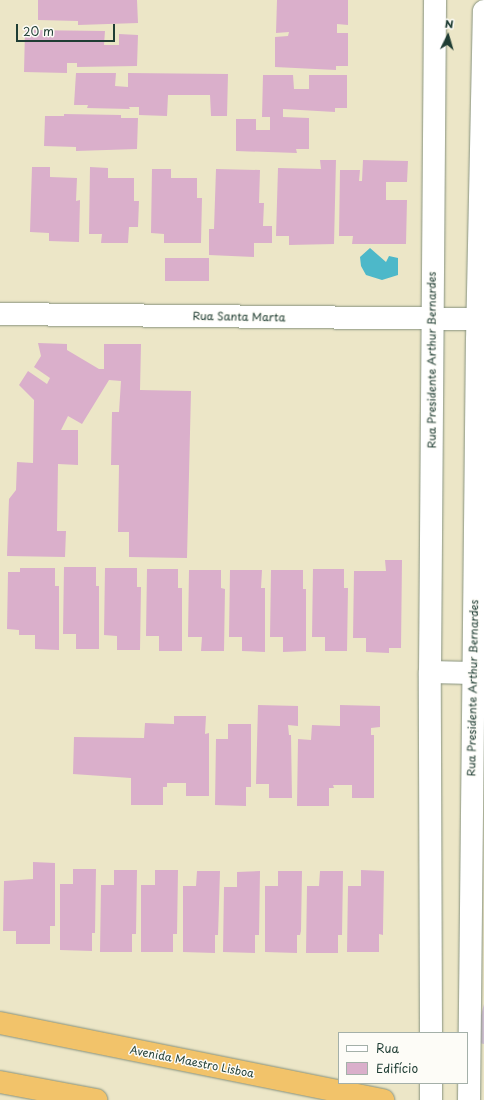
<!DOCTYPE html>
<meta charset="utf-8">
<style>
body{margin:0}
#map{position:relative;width:484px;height:1100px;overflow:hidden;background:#ece6c7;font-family:"Playpen Sans",sans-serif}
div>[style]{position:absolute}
.industrial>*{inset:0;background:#cebed1}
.water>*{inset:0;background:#4db8c9}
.building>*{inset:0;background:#daafcb;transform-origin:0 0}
.roads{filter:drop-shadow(0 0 1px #86927e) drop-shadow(0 0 1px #86927e)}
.minor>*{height:22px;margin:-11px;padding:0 11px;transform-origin:11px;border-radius:11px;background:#fff}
.highway>*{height:22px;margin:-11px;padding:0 11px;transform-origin:11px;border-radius:11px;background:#f2c36a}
span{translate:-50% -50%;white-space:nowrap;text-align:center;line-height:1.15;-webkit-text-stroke:3px #fdfcf7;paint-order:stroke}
.street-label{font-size:11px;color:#1f3d34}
.legend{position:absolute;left:338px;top:1032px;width:130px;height:52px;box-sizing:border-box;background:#fdfcf7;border:1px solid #a4b0a9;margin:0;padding:5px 7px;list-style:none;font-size:12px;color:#1f3d34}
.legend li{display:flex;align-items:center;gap:8px;height:20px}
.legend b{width:20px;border:1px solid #a4b0a9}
.north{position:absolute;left:428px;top:16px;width:40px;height:40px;-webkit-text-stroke:3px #fdfcf7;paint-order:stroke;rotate:5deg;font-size:11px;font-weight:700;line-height:16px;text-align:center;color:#1f3d34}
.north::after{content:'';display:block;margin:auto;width:14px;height:18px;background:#1f3d34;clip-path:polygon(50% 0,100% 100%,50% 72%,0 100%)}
.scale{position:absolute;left:16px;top:24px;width:99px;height:18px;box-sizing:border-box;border:2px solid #1f3d34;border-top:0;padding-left:5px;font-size:12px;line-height:14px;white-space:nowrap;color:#1f3d34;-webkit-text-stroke:3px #fdfcf7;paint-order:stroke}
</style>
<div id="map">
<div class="industrial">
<i style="clip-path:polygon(484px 1004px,484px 1044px,474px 1042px)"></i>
</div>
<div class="water">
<i style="clip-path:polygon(370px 248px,386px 262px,389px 256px,398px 258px,398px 275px,382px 280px,366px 275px,361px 266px,360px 257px)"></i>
</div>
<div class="building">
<i style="clip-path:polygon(38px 0,137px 0,138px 23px,78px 25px,78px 21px,38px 20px)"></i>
<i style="clip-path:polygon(277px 0,348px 0,348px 25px,337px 24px,337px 33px,348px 33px,348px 66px,336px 66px,336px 70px,275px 67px,275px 37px,288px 36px,289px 32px,276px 33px)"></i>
<i style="clip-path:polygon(25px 30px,105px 31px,104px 45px,119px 45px,119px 34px,138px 35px,137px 66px,77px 67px,77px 63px,67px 63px,67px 73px,24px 72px)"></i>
<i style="clip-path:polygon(76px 73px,116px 73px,115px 86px,128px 87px,128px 73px,228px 74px,227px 116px,211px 116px,210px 95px,168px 95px,167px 116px,139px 115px,139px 107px,129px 107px,130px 109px,87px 108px,88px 105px,74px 105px)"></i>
<i style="clip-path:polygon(263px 75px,293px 75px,294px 89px,309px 89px,309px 75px,347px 75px,347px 108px,335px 108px,335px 112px,283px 109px,283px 117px,309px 118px,309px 149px,296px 149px,297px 153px,236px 151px,236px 119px,256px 119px,256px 130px,270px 130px,270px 117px,262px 117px)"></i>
<i style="clip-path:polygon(64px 114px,121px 115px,121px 118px,138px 118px,137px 149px,76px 151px,76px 147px,44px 146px,45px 116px,64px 116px)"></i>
<i style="clip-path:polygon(320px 160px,336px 160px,334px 244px,289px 245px,289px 236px,276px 236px,278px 168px,321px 169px)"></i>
<i style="clip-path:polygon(363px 160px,408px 161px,407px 182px,386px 182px,386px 200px,407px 200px,406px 244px,352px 244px,353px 236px,339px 236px,340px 170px,360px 170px,359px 181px,362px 181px)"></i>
<i style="clip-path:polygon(32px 167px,50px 167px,50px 177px,77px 178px,76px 201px,80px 200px,79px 242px,49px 241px,49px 233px,30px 232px)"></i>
<i style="clip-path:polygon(90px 167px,108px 168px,108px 178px,134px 178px,134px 201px,139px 201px,138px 227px,129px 227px,128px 243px,101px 243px,102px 234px,89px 234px)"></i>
<i style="clip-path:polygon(152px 169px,171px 169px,171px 178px,197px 178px,197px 198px,202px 198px,201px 243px,164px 243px,164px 234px,151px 233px)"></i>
<i style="clip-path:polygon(216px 169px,260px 170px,259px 203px,264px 203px,263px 226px,272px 226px,272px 243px,254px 243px,254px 257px,209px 255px,209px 229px,214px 229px)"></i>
<i style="left:165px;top:258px;width:44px;height:23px"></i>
<i style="clip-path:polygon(38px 343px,67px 344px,67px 350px,99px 369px,104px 369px,104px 344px,141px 344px,140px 390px,191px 391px,187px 558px,129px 557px,129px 532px,118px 532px,119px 465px,111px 465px,112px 412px,119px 412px,121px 381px,109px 380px,82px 424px,68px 416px,61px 430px,78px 430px,78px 465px,58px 464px,57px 531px,66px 531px,65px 557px,7px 556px,9px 499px,16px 490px,17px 462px,33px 463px,34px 400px,19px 385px,28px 371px,47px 384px,50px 378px,34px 367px,41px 356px)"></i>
<i style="clip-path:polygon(385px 560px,402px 560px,401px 648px,389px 648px,389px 653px,366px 652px,366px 638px,353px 638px,354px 571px,386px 571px)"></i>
<i style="clip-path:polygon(64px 567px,96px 567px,96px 586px,99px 586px,99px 649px,76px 649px,76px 634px,63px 634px)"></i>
<i style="clip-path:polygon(20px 568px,55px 568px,55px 586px,59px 586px,59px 650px,35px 649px,35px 635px,19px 635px,19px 630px,7px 629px,8px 572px,20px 572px)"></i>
<i style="clip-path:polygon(105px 568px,137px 568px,137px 587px,141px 587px,140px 650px,117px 650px,117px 636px,104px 635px)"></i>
<i style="clip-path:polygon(147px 569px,178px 569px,178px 588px,182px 588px,182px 651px,159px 651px,159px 636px,146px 636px)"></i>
<i style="clip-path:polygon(313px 569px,344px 569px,344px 588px,348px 588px,347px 651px,325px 651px,325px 637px,312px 637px)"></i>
<i style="clip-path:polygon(189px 570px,221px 570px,221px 588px,225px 589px,224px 651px,201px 651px,202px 637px,188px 637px)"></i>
<i style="clip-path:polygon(230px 570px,262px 570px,261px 588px,265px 588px,265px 652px,242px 651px,242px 637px,229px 637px)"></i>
<i style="clip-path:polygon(271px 570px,303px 570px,303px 589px,306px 589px,306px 651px,283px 652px,283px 637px,270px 637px)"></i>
<i style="clip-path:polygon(258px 705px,298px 706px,298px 726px,288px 725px,289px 735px,291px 735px,292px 798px,269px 798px,269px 784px,256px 784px)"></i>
<i style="clip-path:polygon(340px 705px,380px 706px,380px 727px,371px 728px,371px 735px,374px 735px,374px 798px,352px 798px,352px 785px,333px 785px,334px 788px,329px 788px,329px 806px,297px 806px,298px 739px,311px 740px,312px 725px,340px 726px)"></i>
<i style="clip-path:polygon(174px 716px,206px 716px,205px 734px,209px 733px,209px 796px,186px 796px,186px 783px,167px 783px,167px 787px,163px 787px,163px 805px,131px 805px,131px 778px,73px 774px,74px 737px,144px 738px,145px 723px,174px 724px)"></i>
<i style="clip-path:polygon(228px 724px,251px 724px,251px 787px,246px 787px,246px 806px,215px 805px,216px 739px,228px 739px)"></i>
<i style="clip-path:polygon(33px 862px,55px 863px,55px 926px,50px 926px,50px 944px,16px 944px,16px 931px,3px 931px,4px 881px,33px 879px)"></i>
<i style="clip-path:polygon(73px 869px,96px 869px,95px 933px,92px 933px,92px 951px,60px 950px,60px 884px,73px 884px)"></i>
<i style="clip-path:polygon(114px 870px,137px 870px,136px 934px,132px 934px,132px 952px,100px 952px,101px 885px,114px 885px)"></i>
<i style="clip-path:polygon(155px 870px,178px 870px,177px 934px,173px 934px,173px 952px,141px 952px,141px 885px,155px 885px)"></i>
<i style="clip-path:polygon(361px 870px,384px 871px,383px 931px,383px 935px,379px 934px,379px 952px,347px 952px,348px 886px,361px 886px)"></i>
<i style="clip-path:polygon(197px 871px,220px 871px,218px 935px,215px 935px,215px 953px,183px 952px,183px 886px,196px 886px)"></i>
<i style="clip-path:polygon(260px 871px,259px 935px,255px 935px,255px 953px,223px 952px,224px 887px,237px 887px,237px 872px)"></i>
<i style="clip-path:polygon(278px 871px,302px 871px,301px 931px,300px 935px,297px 935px,297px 953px,265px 952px,265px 886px,278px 886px)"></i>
<i style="clip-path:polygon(320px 871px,343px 871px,342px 935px,338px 935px,338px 953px,306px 953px,307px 886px,319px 886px)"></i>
</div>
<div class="roads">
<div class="minor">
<i style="left:0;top:314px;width:477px;rotate:0.6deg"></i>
<i style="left:430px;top:672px;width:43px;rotate:1.3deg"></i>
<i style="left:431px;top:1033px;width:361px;rotate:-90.2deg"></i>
<i style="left:430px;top:672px;width:672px;rotate:-89.57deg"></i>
<i style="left:431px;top:1083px;width:17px;rotate:90deg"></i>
<i style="left:469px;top:1100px;width:760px;rotate:-89.4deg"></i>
<i style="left:477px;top:340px;width:329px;rotate:-88.8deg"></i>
</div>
<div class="highway">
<i style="left:0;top:1023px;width:391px;rotate:11.4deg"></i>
<i style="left:0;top:1082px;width:98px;rotate:10.6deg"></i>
</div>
</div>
<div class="street-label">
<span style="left:239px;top:317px;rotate:1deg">Rua Santa Marta</span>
<span style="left:432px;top:360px;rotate:-90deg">Rua Presidente Arthur Bernardes</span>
<span style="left:473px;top:688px;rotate:-89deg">Rua Presidente Arthur Bernardes</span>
<span style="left:192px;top:1062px;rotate:11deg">Avenida Maestro Lisboa</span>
</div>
<ul class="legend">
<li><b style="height:5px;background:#fff"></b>Rua</li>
<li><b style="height:11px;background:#daafcb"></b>Edifício</li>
</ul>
<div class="north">N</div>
<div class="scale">20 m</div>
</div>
